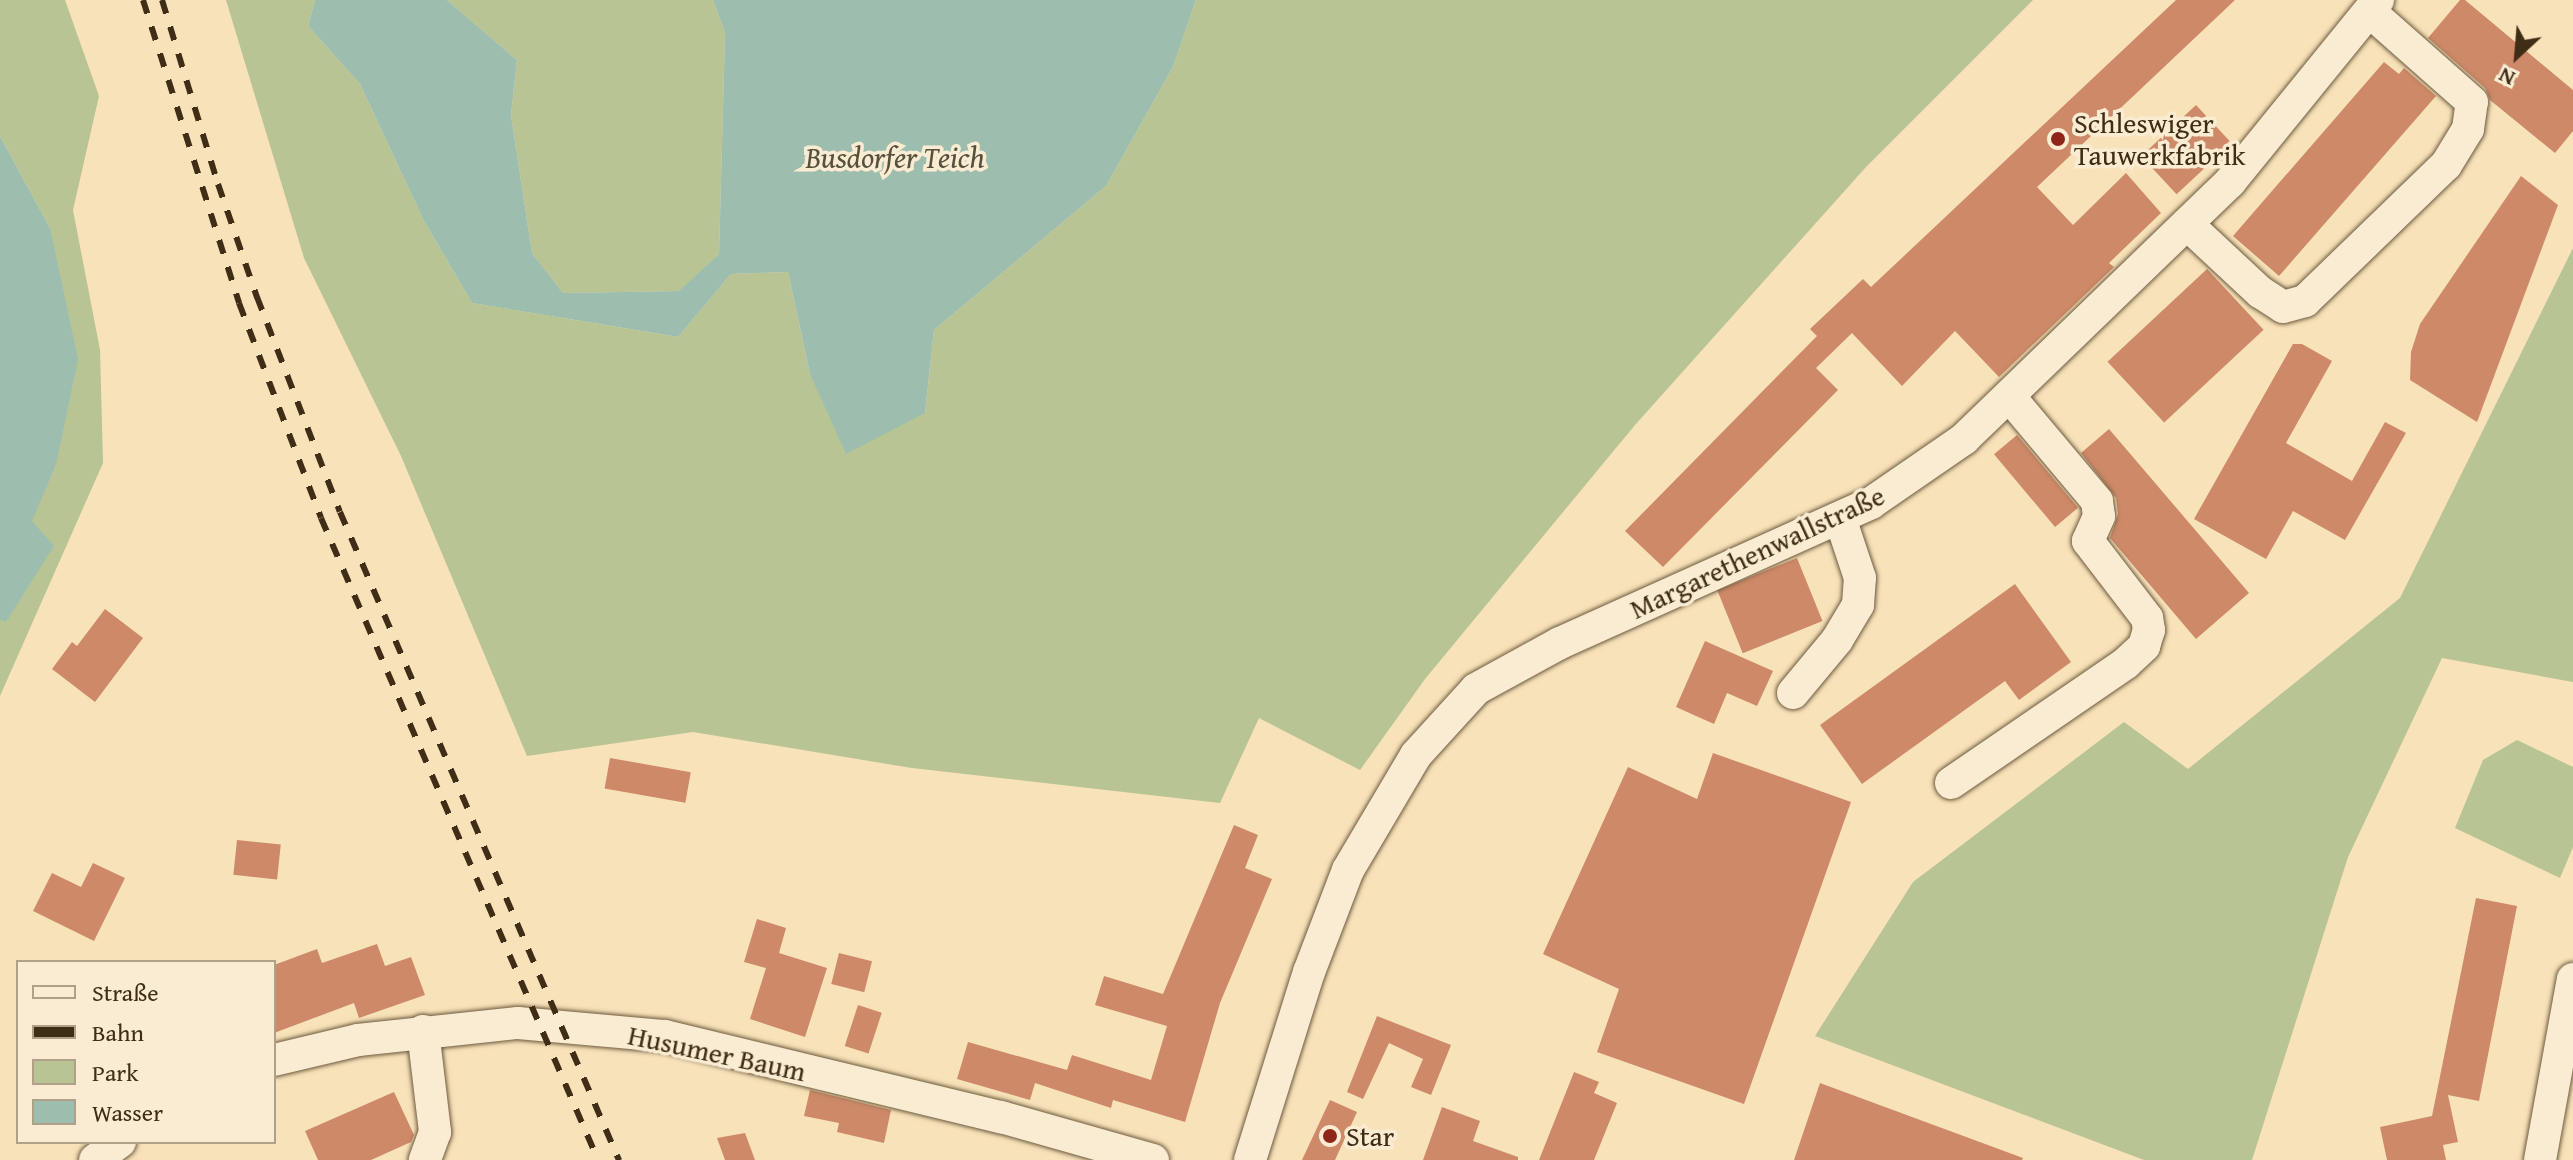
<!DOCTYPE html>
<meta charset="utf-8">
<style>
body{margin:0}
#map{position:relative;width:2573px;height:1160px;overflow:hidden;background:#f8e2b9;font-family:"Gentium Book Plus",serif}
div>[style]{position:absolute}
.green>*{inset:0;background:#b8c493}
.water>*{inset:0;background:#9dbeaf}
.building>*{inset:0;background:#cd8968;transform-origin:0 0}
.roads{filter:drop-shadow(0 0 2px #6d5a3f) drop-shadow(0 0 2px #6d5a3f)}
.minor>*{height:32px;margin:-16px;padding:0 16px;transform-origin:16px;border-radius:16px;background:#faecd2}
.rail>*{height:6px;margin-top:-3px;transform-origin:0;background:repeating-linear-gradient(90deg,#3f2d16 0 14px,transparent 0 28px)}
.dots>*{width:22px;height:22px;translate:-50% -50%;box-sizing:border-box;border:4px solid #faecd2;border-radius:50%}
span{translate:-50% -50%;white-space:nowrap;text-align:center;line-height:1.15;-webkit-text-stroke:7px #faecd2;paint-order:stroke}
.poi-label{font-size:28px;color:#3f2d16}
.left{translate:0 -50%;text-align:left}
.street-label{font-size:28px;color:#3f2d16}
.water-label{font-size:30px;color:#56513c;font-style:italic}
.legend{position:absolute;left:16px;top:960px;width:260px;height:184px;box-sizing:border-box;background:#faecd2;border:2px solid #afa087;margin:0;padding:10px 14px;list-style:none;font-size:24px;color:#3f2d16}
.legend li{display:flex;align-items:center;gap:16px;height:40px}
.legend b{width:40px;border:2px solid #afa087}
.north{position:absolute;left:2477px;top:16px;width:80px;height:80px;-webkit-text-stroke:6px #faecd2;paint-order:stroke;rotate:206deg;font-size:22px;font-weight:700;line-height:32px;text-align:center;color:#3f2d16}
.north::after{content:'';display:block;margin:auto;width:28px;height:36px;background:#3f2d16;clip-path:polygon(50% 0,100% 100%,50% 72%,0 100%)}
</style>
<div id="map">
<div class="green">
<i style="clip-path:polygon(0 0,65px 0,99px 96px,73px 210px,100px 350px,103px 463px,0 696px,0 620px,7px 621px,31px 521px,56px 465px,50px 228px,0 136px)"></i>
<i style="clip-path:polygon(226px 0,315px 0,308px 26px,360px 84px,423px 219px,472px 303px,678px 337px,731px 274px,788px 272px,810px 374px,925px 413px,934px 330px,1106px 186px,1173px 67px,1196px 0,2033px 0,1866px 167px,1635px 425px,1425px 679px,1360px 770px,1259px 718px,1220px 803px,912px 768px,693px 732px,527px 756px,401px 456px,304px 258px)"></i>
<i style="clip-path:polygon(447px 0,713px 0,725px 33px,719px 254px,680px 291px,563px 293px,532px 253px,511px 115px,517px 60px)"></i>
<i style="clip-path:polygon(2573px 248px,2573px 682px,2442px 658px,2348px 857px,2252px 1160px,2144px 1160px,1815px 1036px,1913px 882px,2124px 722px,2188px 769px,2400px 598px)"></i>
<i style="clip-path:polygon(2517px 740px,2573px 767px,2573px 847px,2560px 878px,2455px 828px,2483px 760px)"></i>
</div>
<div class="water">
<i style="clip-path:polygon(315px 0,447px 0,517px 60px,511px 115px,532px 253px,563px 293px,679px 291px,719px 254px,725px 33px,713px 0,1196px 0,1173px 67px,1106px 186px,934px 330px,925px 413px,846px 454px,810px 374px,788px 272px,731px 274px,678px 337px,472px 303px,423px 219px,360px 84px,308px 26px)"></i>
<i style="clip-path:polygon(0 136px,50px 228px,78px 359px,56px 465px,32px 521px,54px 546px,6px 622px,0 620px)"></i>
</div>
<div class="building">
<i style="clip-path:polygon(2176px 0,2235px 0,2037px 187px,2073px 225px,2126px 173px,2161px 213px,2109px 263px,2114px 267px,1999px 377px,1955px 331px,1902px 386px,1852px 333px,1816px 368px,1838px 390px,1663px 567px,1625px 531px,1817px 336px,1810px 329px,1863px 279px,1871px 287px)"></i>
<i style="clip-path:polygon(2460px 0,2465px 0,2573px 90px,2573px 131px,2555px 153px,2490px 100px,2485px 88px,2428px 38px)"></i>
<i style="clip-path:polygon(2384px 62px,2399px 74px,2404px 68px,2436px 96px,2279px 276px,2233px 236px)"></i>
<i style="left:2196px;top:105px;width:52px;height:75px;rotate:47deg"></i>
<i style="clip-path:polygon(2521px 176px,2558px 205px,2477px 422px,2410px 380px,2411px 352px,2420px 324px)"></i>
<i style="left:2207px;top:269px;width:83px;height:136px;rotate:47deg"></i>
<i style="clip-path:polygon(2293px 344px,2302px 344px,2332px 361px,2286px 443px,2352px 481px,2385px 422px,2406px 433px,2345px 540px,2293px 511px,2266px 559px,2194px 519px)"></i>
<i style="clip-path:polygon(2109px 429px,2249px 593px,2196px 639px,2110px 538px,2118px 514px,2116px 498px,2081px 453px)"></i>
<i style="left:2017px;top:435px;width:95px;height:30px;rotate:50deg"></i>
<i style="left:1797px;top:558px;width:68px;height:86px;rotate:68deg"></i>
<i style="clip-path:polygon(2015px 584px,2071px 662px,2019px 700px,2005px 681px,1862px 784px,1820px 725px)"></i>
<i style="clip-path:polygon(105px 609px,143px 638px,95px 702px,52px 669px,72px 642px,77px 646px)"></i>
<i style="clip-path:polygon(1705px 641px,1773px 671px,1757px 706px,1727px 693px,1714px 724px,1676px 707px)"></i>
<i style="clip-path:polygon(1713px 753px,1851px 802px,1744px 1104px,1597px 1052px,1619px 989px,1543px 954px,1628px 767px,1697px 799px)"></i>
<i style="left:610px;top:758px;width:82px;height:31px;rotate:10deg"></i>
<i style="clip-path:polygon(1234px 825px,1258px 835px,1245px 868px,1272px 879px,1220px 1003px,1185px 1122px,1113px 1100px,1111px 1108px,1035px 1083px,1030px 1100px,957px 1079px,968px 1042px,1067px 1070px,1072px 1055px,1151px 1080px,1167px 1026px,1095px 1005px,1104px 976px,1163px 994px)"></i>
<i style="left:237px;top:840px;width:44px;height:35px;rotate:6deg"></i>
<i style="clip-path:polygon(93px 863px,125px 878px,94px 941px,33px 911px,52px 873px,81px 887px)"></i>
<i style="clip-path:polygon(2476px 898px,2517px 906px,2479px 1101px,2448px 1095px,2458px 1142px,2443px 1145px,2446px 1160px,2387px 1160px,2380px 1127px,2432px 1116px)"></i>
<i style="clip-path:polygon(757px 919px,786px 928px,779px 953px,827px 968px,805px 1037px,750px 1019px,766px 968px,744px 962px)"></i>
<i style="clip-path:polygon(377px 944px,385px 966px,411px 957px,425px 995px,359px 1018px,354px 1003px,274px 1033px,274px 965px,317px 949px,322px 963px)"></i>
<i style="left:839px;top:953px;width:34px;height:32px;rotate:14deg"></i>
<i style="left:858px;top:1005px;width:25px;height:43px;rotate:18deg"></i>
<i style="clip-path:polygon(1377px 1016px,1451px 1045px,1431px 1095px,1411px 1087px,1423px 1059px,1389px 1043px,1363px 1099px,1347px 1092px)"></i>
<i style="clip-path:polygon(1574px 1072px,1599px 1082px,1594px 1093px,1617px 1103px,1594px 1160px,1539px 1160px)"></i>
<i style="clip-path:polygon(1820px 1083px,2023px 1158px,2022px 1160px,1794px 1160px)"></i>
<i style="clip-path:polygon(810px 1090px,891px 1110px,884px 1143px,837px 1132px,839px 1123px,804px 1116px)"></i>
<i style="clip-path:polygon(394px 1092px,414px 1135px,411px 1142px,371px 1160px,318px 1160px,305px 1131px)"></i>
<i style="clip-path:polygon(1330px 1100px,1357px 1112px,1335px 1160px,1302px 1160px)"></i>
<i style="clip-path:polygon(1442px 1107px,1480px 1121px,1473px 1141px,1518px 1157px,1518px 1160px,1423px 1160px)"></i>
<i style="clip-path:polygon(745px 1133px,755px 1160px,725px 1160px,717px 1138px)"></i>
</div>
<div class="roads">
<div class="minor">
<i style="left:2187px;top:224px;width:100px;rotate:43deg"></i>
<i style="left:2260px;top:292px;width:27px;rotate:33deg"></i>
<i style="left:2283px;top:307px;width:23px;rotate:-15deg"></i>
<i style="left:2305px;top:301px;width:196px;rotate:-44deg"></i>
<i style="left:2446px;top:165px;width:42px;rotate:-58.6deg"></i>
<i style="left:2468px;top:129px;width:27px;rotate:-82deg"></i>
<i style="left:2472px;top:102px;width:137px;rotate:-138.5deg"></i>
<i style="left:1793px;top:693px;width:69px;rotate:-50.3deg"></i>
<i style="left:1837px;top:640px;width:41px;rotate:-59deg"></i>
<i style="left:1858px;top:605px;width:27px;rotate:-86deg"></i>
<i style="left:1860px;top:578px;width:63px;rotate:-108.4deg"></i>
<i style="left:1951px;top:783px;width:212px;rotate:-34.4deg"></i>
<i style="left:2126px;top:663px;width:25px;rotate:-43deg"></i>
<i style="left:2144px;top:646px;width:17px;rotate:-73deg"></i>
<i style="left:2149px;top:630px;width:12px;rotate:-99deg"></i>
<i style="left:2147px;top:618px;width:97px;rotate:-127.5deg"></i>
<i style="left:2088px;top:541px;width:27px;rotate:-66deg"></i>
<i style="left:2099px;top:516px;width:15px;rotate:-98deg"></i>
<i style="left:2097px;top:501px;width:137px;rotate:-130deg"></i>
<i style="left:423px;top:1031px;width:102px;rotate:83.2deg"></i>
<i style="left:435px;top:1132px;width:30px;rotate:110deg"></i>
<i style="left:274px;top:1060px;width:86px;rotate:-13.4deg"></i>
<i style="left:358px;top:1040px;width:161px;rotate:-6.1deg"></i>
<i style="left:518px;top:1023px;width:148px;rotate:5.1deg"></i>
<i style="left:665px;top:1036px;width:346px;rotate:13.6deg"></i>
<i style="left:1001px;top:1117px;width:158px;rotate:15.8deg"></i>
<i style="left:95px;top:1160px;width:31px;rotate:-36deg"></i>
<i style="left:1250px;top:1160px;width:197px;rotate:-72.6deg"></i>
<i style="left:1309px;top:972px;width:109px;rotate:-69.1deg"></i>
<i style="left:1348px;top:870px;width:134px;rotate:-59.4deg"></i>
<i style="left:1416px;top:755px;width:89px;rotate:-47.7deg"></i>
<i style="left:1476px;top:689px;width:96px;rotate:-28.7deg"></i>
<i style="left:1560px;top:643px;width:341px;rotate:-24.2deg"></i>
<i style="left:1871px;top:503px;width:113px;rotate:-34.5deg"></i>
<i style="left:1964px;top:439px;width:370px;rotate:-44deg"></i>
<i style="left:2230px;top:182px;width:235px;rotate:-50.9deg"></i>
<i style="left:2540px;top:1160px;width:184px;rotate:-79.7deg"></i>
</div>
</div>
<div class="rail">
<i style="left:143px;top:0;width:318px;rotate:72.4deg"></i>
<i style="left:239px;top:303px;width:230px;rotate:69.1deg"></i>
<i style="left:321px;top:518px;width:699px;rotate:66.66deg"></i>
<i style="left:162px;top:0;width:192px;rotate:73.1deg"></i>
<i style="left:218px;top:184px;width:120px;rotate:71deg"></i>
<i style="left:257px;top:297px;width:230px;rotate:68.9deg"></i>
<i style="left:340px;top:512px;width:706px;rotate:66.71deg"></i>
</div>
<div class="dots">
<i style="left:2058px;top:139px;background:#8f2418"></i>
<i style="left:1330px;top:1136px;background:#8f2418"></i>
</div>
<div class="poi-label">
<span class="left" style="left:2074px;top:139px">Schleswiger<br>Tauwerkfabrik</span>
<span class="left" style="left:1346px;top:1136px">Star</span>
</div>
<div class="street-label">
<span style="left:1757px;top:552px;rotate:-25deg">Margarethenwallstraße</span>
<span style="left:717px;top:1053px;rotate:12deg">Husumer Baum</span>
</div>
<div class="water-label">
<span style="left:895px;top:157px">Busdorfer Teich</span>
</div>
<ul class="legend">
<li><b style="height:10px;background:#faecd2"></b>Straße</li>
<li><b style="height:10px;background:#3f2d16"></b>Bahn</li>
<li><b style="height:22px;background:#b8c493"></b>Park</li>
<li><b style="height:22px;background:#9dbeaf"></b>Wasser</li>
</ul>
<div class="north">N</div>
</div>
